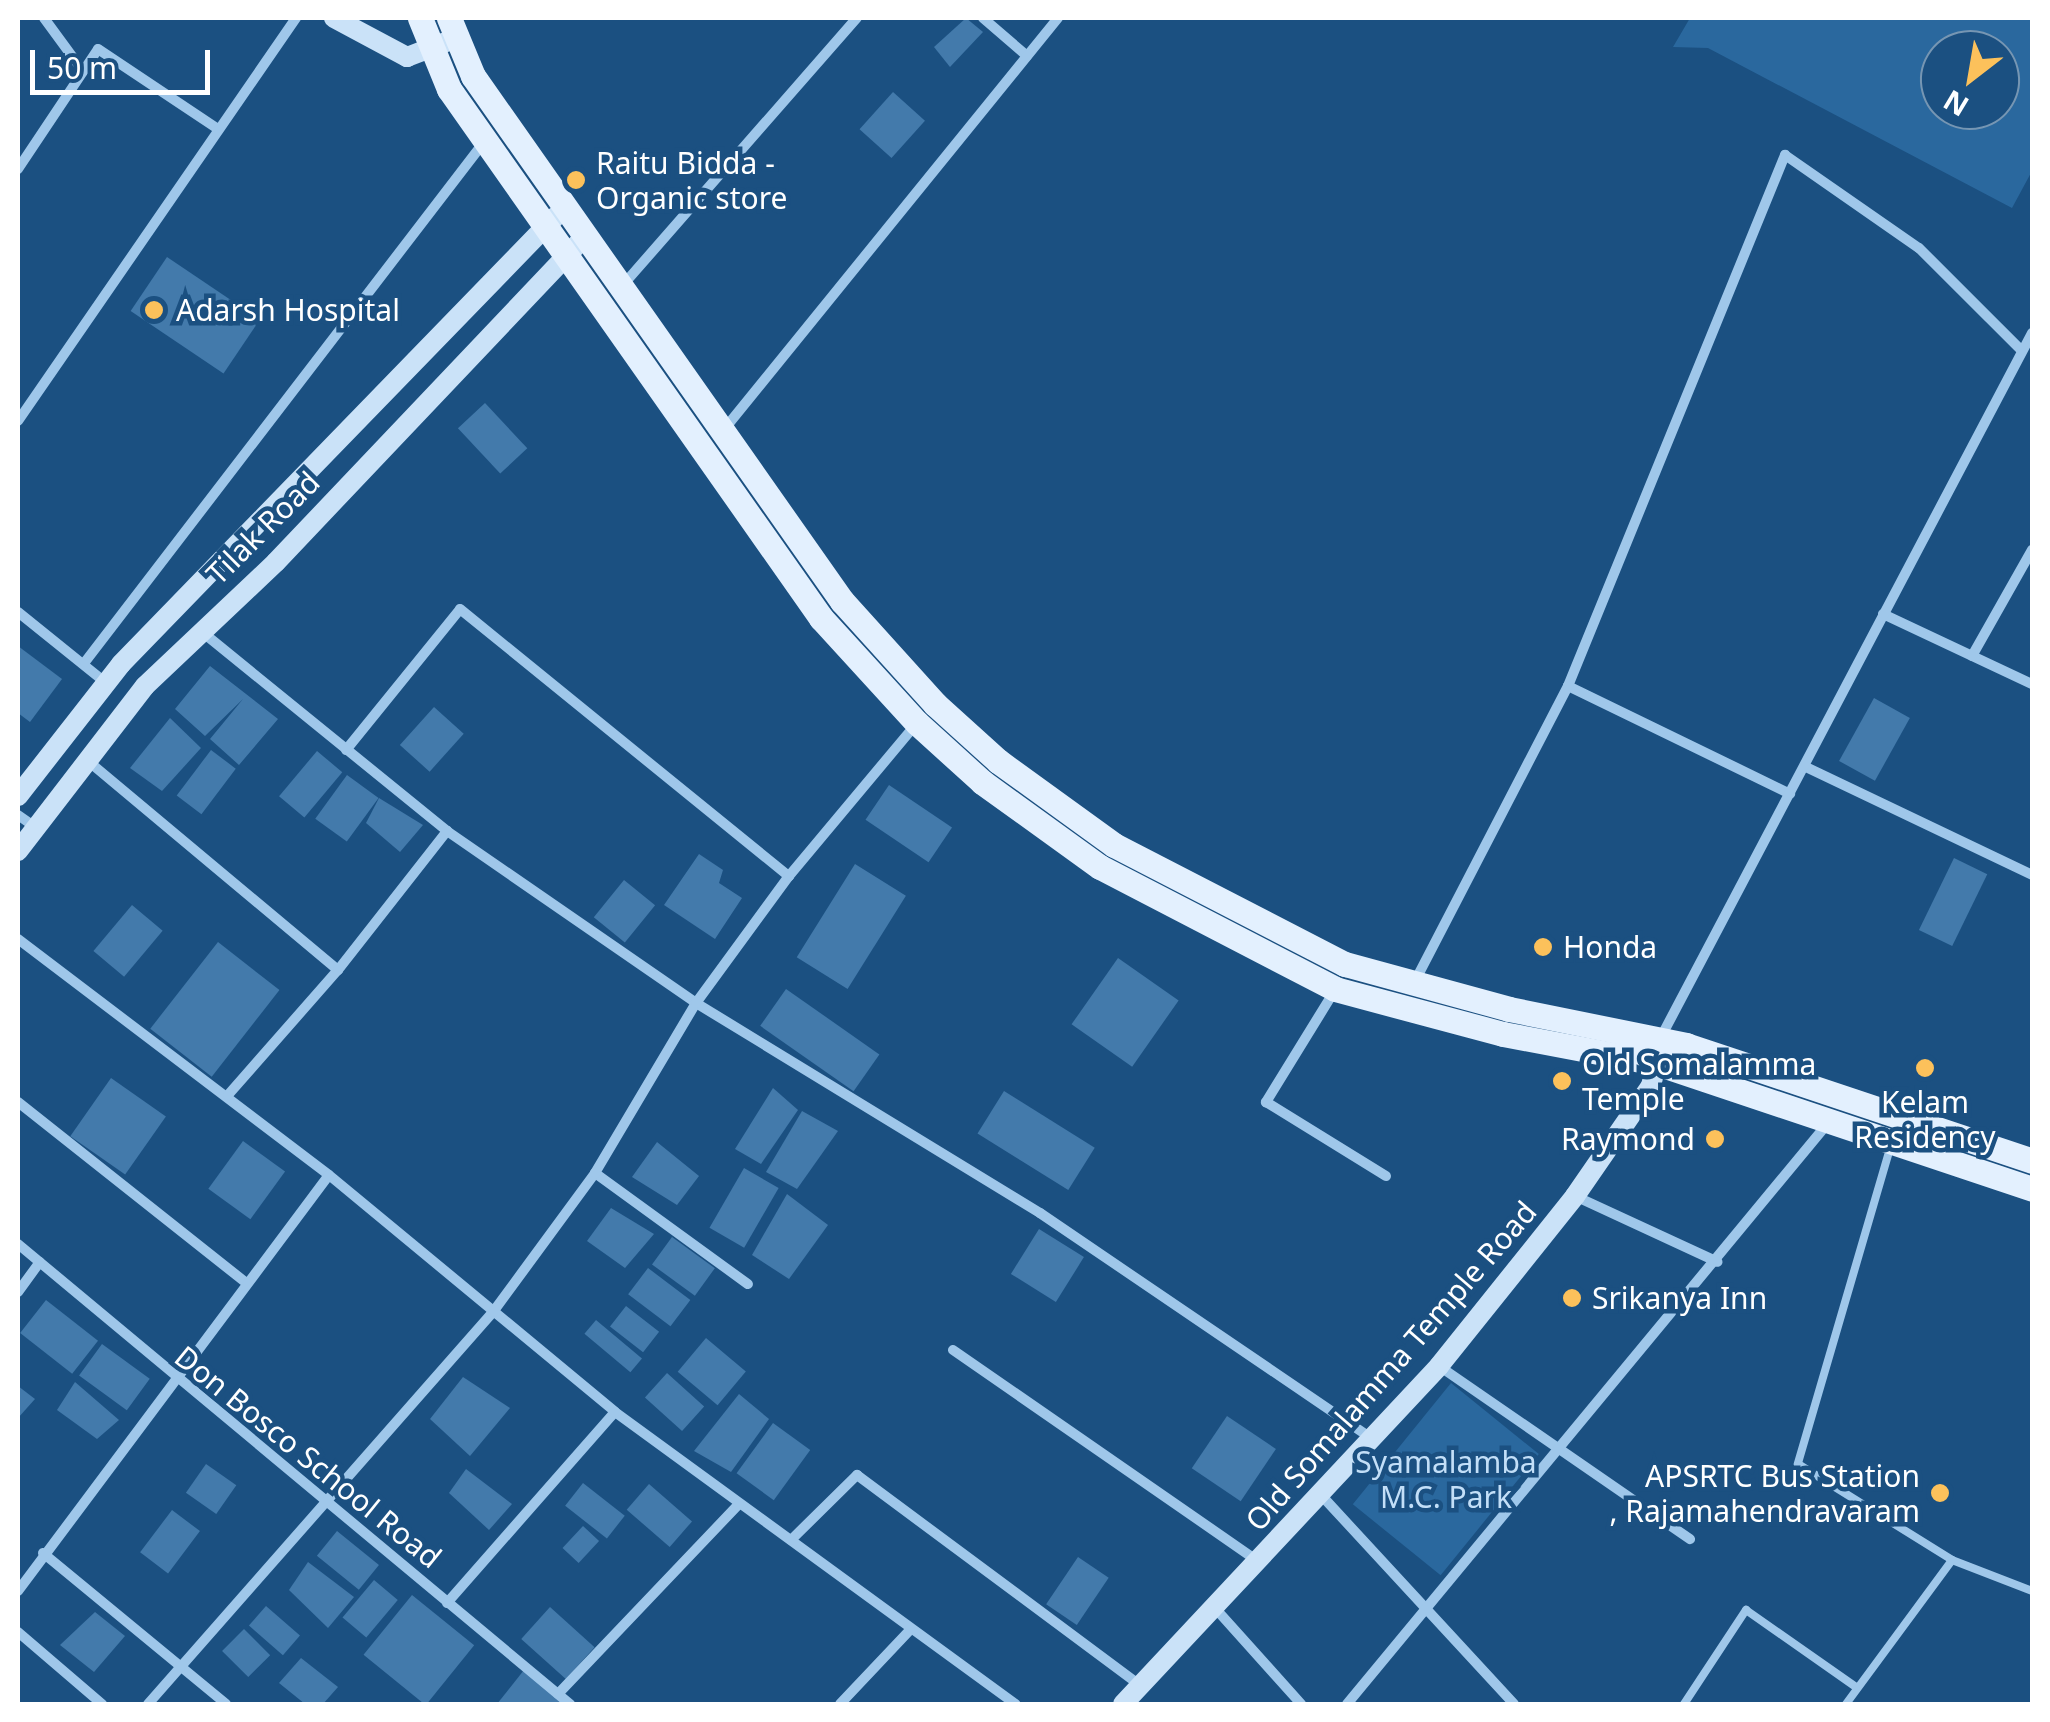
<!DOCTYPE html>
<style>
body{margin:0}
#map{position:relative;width:2050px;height:1722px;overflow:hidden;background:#1b5081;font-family:"Noto Sans",sans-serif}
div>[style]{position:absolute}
.green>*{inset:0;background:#2a689e;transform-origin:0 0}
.building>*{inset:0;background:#437aab;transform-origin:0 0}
.lane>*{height:8px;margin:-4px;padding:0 4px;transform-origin:4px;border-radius:4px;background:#9fc7ea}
.street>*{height:10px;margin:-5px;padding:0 5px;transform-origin:5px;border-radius:5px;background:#9fc7ea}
.secondary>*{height:20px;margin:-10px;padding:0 10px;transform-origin:10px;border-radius:10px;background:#cae2f8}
.primary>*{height:25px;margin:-12.5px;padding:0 12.5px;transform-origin:12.5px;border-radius:12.5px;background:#e3f0fe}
.dots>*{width:28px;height:28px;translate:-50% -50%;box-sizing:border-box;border:5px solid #1b5081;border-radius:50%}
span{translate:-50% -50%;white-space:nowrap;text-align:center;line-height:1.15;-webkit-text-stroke:9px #1b5081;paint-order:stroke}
.poi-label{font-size:30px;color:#fff}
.left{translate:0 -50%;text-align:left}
.right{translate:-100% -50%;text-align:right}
.street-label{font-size:30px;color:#fff}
.park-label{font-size:30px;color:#c3dff8}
.frame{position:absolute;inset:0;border:20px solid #fff;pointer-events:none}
.north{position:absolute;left:1920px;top:30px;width:100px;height:100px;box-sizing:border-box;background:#1b5081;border:2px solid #7696b3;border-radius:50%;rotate:211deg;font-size:28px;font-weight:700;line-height:40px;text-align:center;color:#fff}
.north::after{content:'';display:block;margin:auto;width:35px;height:45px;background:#fcc15b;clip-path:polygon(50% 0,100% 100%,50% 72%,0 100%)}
.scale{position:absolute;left:30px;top:50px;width:180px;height:45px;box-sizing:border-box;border:5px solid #fff;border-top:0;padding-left:12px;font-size:30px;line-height:35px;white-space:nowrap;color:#fff;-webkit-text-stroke:8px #1b5081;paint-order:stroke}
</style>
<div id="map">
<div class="green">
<i style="clip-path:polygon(evenodd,1690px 18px,2032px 18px,2032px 171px,2012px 208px,1708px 48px,1673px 47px,1690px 18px,1940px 50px,2000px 50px,2000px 110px,1940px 110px,1940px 50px)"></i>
<i style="left:1451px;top:1383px;width:113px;height:156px;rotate:39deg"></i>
</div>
<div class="building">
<i style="clip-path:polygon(966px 18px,983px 32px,950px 67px,934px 47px)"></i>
<i style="left:893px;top:92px;width:43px;height:50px;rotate:42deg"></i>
<i style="left:167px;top:257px;width:112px;height:65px;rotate:34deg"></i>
<i style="left:485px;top:403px;width:62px;height:37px;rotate:47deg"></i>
<i style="clip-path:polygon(18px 646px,62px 679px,30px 722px,18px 713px)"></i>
<i style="clip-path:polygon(210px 666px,278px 719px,239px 765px,210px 739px,243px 699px,205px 736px,175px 709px)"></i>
<i style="left:1874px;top:698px;width:41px;height:72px;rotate:29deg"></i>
<i style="left:434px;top:707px;width:40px;height:51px;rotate:42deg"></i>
<i style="clip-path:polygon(170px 718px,201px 748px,162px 791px,130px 768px)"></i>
<i style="left:211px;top:750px;width:31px;height:57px;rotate:37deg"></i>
<i style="left:317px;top:751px;width:33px;height:59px;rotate:40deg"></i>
<i style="left:347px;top:775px;width:39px;height:54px;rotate:36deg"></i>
<i style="left:889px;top:785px;width:76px;height:42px;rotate:34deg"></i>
<i style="clip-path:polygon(379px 798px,423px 825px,400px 852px,366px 823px)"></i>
<i style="clip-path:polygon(699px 854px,723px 870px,719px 883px,742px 898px,715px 939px,664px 905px)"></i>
<i style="left:1954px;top:858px;width:37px;height:80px;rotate:26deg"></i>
<i style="left:855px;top:864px;width:60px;height:110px;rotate:32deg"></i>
<i style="left:624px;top:880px;width:40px;height:48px;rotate:39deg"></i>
<i style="left:132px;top:905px;width:40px;height:60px;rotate:40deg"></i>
<i style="left:218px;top:942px;width:78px;height:110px;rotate:38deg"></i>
<i style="left:1118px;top:958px;width:74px;height:81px;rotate:35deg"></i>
<i style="left:786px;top:989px;width:114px;height:45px;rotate:35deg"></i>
<i style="left:111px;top:1078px;width:67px;height:71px;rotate:35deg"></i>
<i style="clip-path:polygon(773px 1088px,798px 1110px,761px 1164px,735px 1149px)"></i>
<i style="left:1004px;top:1091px;width:107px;height:50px;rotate:32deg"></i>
<i style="clip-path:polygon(802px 1111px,838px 1131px,797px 1189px,766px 1172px)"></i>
<i style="left:243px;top:1141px;width:52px;height:59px;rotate:36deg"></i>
<i style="clip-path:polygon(657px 1142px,699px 1176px,677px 1205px,632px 1177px)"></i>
<i style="left:744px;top:1168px;width:40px;height:69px;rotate:30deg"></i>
<i style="clip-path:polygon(787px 1194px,828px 1225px,789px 1279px,752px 1255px)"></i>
<i style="clip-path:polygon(611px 1208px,654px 1234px,625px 1268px,587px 1241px)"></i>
<i style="left:1039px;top:1229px;width:53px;height:53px;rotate:32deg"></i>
<i style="left:672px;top:1237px;width:53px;height:34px;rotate:36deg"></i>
<i style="left:648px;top:1268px;width:53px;height:33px;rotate:37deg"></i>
<i style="left:46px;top:1300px;width:66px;height:42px;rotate:38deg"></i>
<i style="left:626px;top:1306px;width:42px;height:26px;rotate:38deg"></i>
<i style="left:596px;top:1320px;width:60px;height:18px;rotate:40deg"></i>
<i style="left:706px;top:1338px;width:52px;height:44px;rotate:40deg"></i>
<i style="left:102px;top:1344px;width:59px;height:39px;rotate:36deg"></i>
<i style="left:667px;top:1373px;width:50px;height:33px;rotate:42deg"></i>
<i style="clip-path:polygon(463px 1377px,510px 1408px,470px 1456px,430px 1419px)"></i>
<i style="clip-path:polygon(75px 1382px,119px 1420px,97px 1439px,57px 1410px)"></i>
<i style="clip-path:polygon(18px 1386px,35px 1399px,18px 1418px)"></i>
<i style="clip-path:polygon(739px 1394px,769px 1419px,731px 1472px,694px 1451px)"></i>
<i style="left:1227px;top:1416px;width:59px;height:63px;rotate:34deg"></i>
<i style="left:773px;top:1423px;width:46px;height:62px;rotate:36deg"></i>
<i style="left:206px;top:1464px;width:37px;height:35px;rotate:35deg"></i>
<i style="clip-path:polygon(466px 1469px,512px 1504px,489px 1530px,449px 1493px)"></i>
<i style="left:583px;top:1483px;width:53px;height:29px;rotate:38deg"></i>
<i style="left:649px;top:1484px;width:57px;height:34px;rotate:41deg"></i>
<i style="left:172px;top:1510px;width:35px;height:53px;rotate:37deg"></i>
<i style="left:583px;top:1526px;width:22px;height:30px;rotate:43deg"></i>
<i style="left:337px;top:1531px;width:54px;height:32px;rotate:39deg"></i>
<i style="left:1078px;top:1557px;width:37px;height:57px;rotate:34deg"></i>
<i style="clip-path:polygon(308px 1562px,354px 1597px,328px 1628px,289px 1590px)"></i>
<i style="left:374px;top:1580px;width:31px;height:49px;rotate:40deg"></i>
<i style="left:412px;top:1595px;width:80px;height:77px;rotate:39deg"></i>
<i style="left:266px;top:1606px;width:45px;height:26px;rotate:41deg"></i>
<i style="left:550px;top:1607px;width:60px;height:43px;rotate:42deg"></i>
<i style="clip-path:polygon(95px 1612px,125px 1636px,94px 1672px,60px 1645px)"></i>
<i style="left:244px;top:1629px;width:37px;height:31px;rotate:45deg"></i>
<i style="clip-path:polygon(301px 1658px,338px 1687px,323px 1704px,305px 1704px,279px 1683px)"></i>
<i style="clip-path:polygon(524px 1670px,568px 1704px,497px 1704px)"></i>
</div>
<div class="lane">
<i style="left:1891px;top:1145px;width:332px;rotate:106.3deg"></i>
<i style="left:1798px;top:1464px;width:181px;rotate:31.9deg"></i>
<i style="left:1952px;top:1560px;width:86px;rotate:21.2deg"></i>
<i style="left:1684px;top:1704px;width:113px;rotate:-56.6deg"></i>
<i style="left:1746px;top:1610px;width:134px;rotate:35deg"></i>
<i style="left:1846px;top:1704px;width:179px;rotate:-53.6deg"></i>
</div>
<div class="street">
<i style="left:44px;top:18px;width:66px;rotate:53.7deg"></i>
<i style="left:983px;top:18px;width:58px;rotate:40.8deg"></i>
<i style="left:18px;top:169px;width:144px;rotate:-56.3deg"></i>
<i style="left:98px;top:49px;width:144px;rotate:33.7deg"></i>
<i style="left:623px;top:285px;width:355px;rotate:-48.8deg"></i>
<i style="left:18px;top:421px;width:490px;rotate:-55.4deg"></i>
<i style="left:722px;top:432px;width:533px;rotate:-50.94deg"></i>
<i style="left:18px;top:612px;width:113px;rotate:38.9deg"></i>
<i style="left:1883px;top:614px;width:165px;rotate:25.2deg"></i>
<i style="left:201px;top:631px;width:317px;rotate:39.1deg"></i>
<i style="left:447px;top:831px;width:303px;rotate:34.6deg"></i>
<i style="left:696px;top:1003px;width:403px;rotate:31.4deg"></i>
<i style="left:1040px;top:1213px;width:399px;rotate:34.2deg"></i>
<i style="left:1972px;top:656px;width:122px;rotate:-60.5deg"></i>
<i style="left:85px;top:662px;width:655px;rotate:-52.5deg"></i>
<i style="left:1568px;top:686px;width:247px;rotate:25.9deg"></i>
<i style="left:346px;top:750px;width:181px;rotate:-51deg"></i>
<i style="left:460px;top:609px;width:424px;rotate:39.1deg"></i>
<i style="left:88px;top:761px;width:326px;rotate:39.9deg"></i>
<i style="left:1808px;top:768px;width:248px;rotate:25.5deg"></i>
<i style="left:18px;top:815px;width:21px;rotate:35deg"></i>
<i style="left:18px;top:939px;width:390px;rotate:37.2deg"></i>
<i style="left:329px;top:1175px;width:371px;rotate:39.6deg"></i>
<i style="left:615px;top:1412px;width:496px;rotate:36.1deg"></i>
<i style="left:1414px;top:983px;width:335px;rotate:-62.6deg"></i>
<i style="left:1568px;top:686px;width:574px;rotate:-67.77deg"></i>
<i style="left:1785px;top:155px;width:163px;rotate:34.8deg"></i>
<i style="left:1919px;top:248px;width:144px;rotate:45deg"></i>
<i style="left:1335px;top:990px;width:132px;rotate:121.6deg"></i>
<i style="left:1266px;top:1102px;width:141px;rotate:31.7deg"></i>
<i style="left:1661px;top:1037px;width:796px;rotate:-62.21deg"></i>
<i style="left:228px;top:1095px;width:167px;rotate:-48.7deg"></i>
<i style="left:338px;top:970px;width:177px;rotate:-51.9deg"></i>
<i style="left:18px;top:1102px;width:288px;rotate:38.4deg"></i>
<i style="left:595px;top:1173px;width:189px;rotate:36deg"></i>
<i style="left:1575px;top:1196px;width:157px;rotate:24.8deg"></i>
<i style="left:18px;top:1244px;width:719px;rotate:39.81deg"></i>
<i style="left:18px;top:1292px;width:37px;rotate:-54deg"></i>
<i style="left:953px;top:1350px;width:372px;rotate:34.7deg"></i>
<i style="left:1439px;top:1366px;width:305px;rotate:34.6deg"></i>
<i style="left:1322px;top:1496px;width:283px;rotate:47.3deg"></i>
<i style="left:791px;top:1540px;width:93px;rotate:-44.6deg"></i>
<i style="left:857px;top:1475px;width:350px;rotate:36.6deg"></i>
<i style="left:43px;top:1553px;width:237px;rotate:39.5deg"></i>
<i style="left:18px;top:1591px;width:519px;rotate:-53.22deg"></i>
<i style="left:447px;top:1603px;width:254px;rotate:-48.7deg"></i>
<i style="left:1215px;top:1608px;width:129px;rotate:48.1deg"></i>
<i style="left:18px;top:1632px;width:111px;rotate:40.6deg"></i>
<i style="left:558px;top:1694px;width:262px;rotate:-46.4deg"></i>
<i style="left:148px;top:1704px;width:522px;rotate:-48.65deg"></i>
<i style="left:493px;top:1312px;width:172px;rotate:-53.7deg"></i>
<i style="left:595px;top:1173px;width:198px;rotate:-59.3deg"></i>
<i style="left:696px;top:1003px;width:157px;rotate:-53.8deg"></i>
<i style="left:789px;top:876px;width:198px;rotate:-50.1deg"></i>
<i style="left:840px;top:1704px;width:102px;rotate:-46.6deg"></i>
<i style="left:1347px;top:1704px;width:754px;rotate:-50.38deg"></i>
</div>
<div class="secondary">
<i style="left:334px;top:18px;width:83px;rotate:28.1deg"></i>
<i style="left:407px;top:57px;width:42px;rotate:-21deg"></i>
<i style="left:18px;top:796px;width:167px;rotate:-52deg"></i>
<i style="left:121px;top:664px;width:623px;rotate:-45.85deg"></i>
<i style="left:18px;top:851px;width:208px;rotate:-52.4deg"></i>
<i style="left:145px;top:686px;width:180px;rotate:-43.4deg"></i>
<i style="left:276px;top:562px;width:446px;rotate:-46.5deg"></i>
<i style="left:1123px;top:1704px;width:463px;rotate:-46.9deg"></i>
<i style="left:1439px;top:1366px;width:218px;rotate:-51.3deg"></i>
<i style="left:1575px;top:1196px;width:134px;rotate:-55.4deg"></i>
<i style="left:1651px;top:1086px;width:37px;rotate:-77deg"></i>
</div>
<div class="primary">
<i style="left:420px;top:18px;width:77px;rotate:67.8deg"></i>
<i style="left:449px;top:89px;width:647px;rotate:54.88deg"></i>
<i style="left:821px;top:618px;width:142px;rotate:47.6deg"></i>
<i style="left:917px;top:723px;width:88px;rotate:42.2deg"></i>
<i style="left:982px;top:782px;width:145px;rotate:35.8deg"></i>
<i style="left:1100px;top:867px;width:265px;rotate:27.4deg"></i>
<i style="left:1335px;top:989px;width:174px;rotate:15deg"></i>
<i style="left:1503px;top:1034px;width:156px;rotate:10.7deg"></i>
<i style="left:1656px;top:1063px;width:397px;rotate:18.5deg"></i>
<i style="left:449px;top:18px;width:63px;rotate:67.5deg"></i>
<i style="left:473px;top:76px;width:642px;rotate:54.9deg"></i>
<i style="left:842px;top:601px;width:139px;rotate:47.9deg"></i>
<i style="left:935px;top:704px;width:85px;rotate:42.1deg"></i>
<i style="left:998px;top:761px;width:143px;rotate:35.9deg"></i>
<i style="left:1114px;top:845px;width:260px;rotate:27.3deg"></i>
<i style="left:1345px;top:964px;width:170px;rotate:15.3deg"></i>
<i style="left:1509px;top:1009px;width:181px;rotate:11.5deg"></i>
<i style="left:1686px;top:1045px;width:365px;rotate:18.5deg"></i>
</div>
<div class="dots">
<i style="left:576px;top:180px;background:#fcc15b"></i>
<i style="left:154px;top:310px;background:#fcc15b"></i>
<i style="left:1543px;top:947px;background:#fcc15b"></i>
<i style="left:1925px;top:1068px;background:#fcc15b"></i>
<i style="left:1562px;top:1081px;background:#fcc15b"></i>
<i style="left:1715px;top:1139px;background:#fcc15b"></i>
<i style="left:1572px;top:1298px;background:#fcc15b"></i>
<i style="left:1940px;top:1493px;background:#fcc15b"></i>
</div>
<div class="poi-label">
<span class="left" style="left:596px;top:180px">Raitu Bidda -<br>Organic store</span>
<span class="left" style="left:176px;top:310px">Adarsh Hospital</span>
<span class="left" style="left:1563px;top:947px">Honda</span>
<span class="left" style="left:1582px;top:1081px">Old Somalamma<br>Temple</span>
<span style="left:1925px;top:1119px">Kelam<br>Residency</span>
<span class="right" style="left:1695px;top:1139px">Raymond</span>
<span class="left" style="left:1592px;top:1298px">Srikanya Inn</span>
<span class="right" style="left:1920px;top:1493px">APSRTC Bus Station<br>, Rajamahendravaram</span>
</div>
<div class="street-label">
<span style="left:263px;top:528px;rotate:-45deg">Tilak Road</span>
<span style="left:1391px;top:1366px;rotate:-49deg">Old Somalamma Temple Road</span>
<span style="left:308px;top:1457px;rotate:39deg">Don Bosco School Road</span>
</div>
<div class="park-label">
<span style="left:1446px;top:1479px">Syamalamba<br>M.C. Park</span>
</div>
<div class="frame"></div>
<div class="north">N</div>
<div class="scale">50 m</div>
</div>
